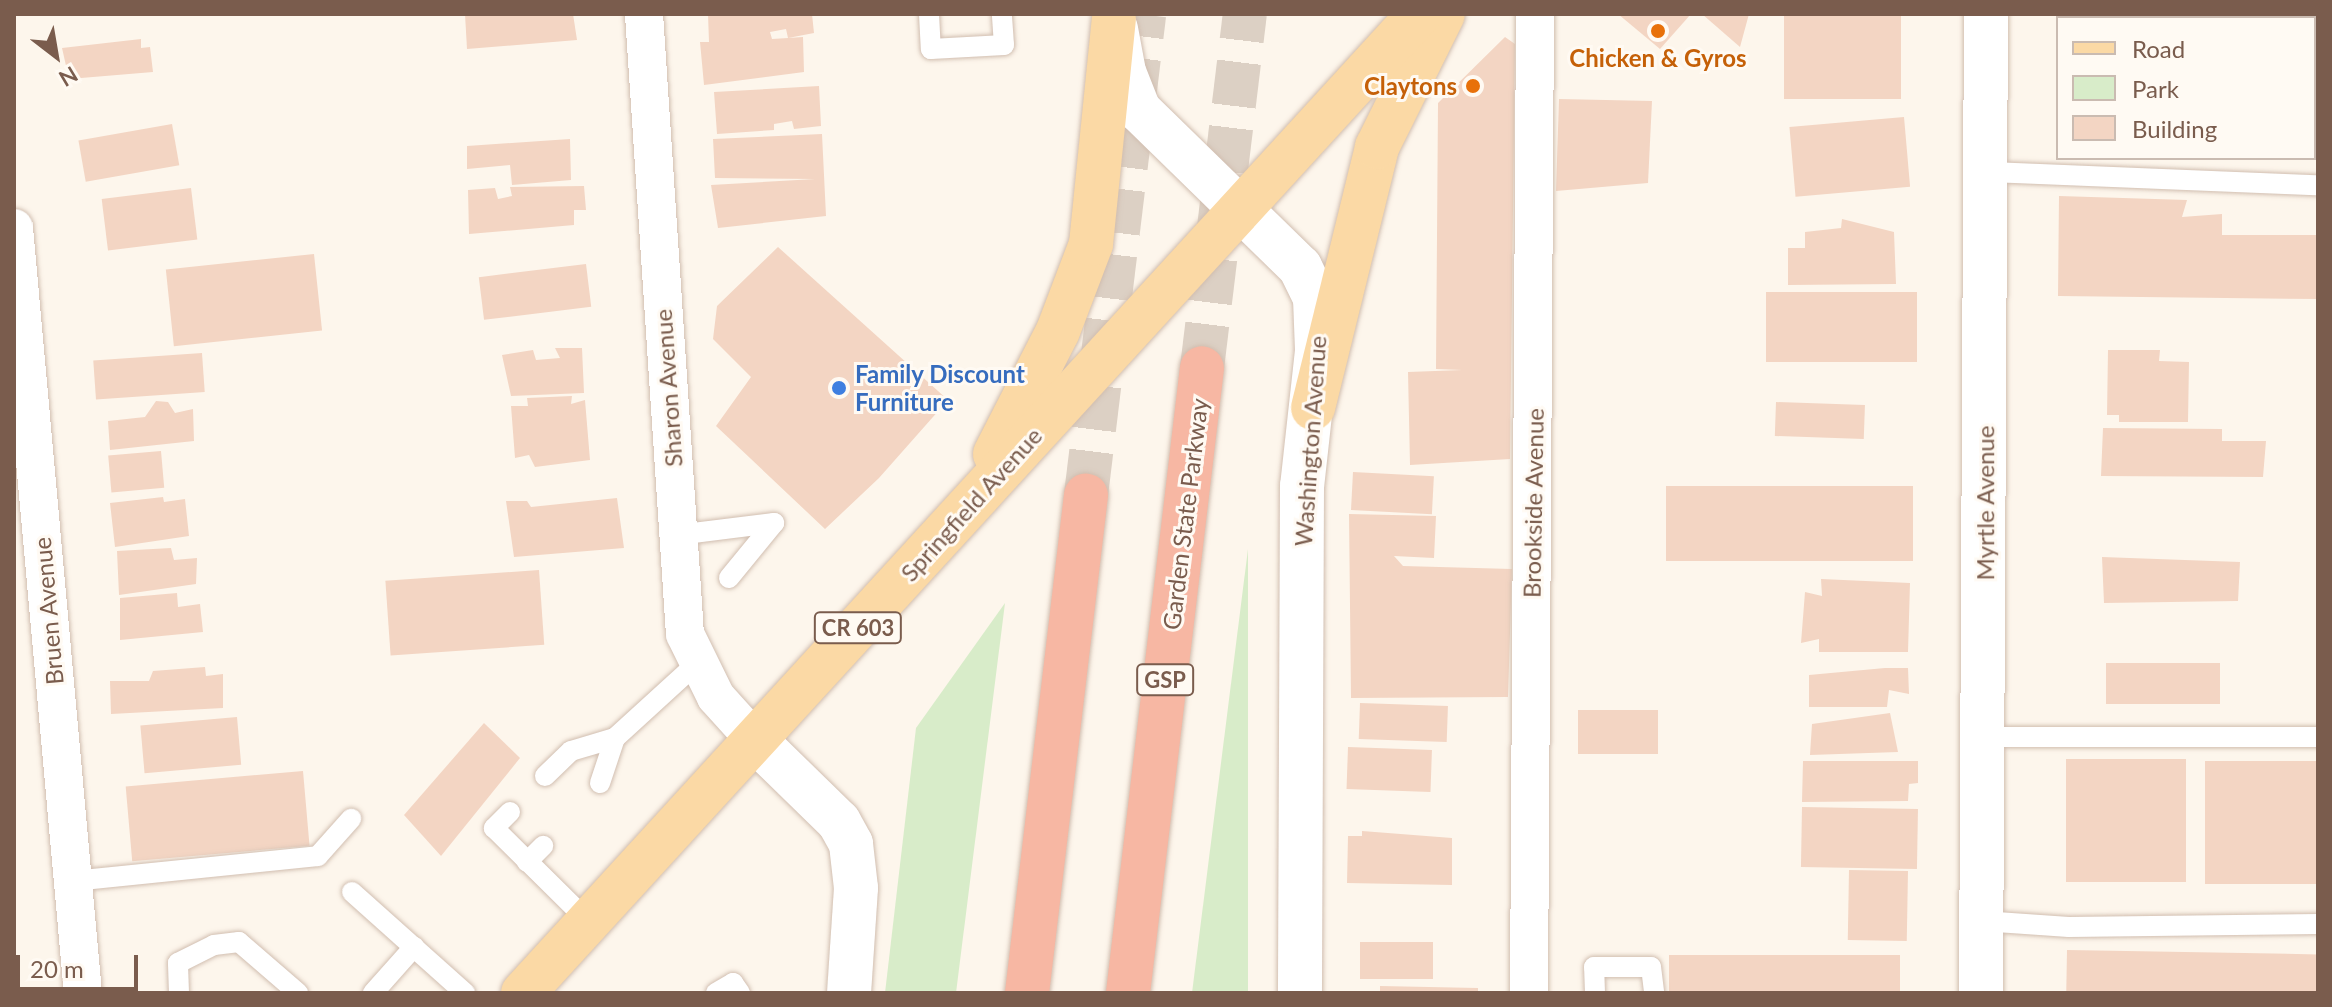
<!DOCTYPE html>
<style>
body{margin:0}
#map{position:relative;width:2332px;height:1007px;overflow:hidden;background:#fdf6ec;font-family:Lato,sans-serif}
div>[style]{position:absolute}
.green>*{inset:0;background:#d8ecc9}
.building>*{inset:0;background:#f3d5c3;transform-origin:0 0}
.motorway-tunnel>*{height:44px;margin-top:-22px;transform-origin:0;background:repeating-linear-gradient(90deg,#dcd0c4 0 44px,transparent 0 66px)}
.roads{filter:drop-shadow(0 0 2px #d1beb0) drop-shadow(0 0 2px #d1beb0)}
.service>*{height:20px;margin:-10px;padding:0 10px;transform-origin:10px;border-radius:10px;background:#fff}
.minor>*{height:38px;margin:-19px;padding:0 19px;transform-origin:19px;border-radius:19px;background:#fff}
.tertiary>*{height:44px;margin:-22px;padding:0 22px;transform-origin:22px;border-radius:22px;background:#fff}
.secondary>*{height:44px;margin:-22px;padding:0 22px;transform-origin:22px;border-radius:22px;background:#fff}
.primary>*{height:44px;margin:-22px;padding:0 22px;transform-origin:22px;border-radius:22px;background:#fbd9a5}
.motorway>*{height:44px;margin:-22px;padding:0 22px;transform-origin:22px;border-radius:22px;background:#f7b7a3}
.dots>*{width:22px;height:22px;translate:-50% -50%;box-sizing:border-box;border:4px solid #fffaf3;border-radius:50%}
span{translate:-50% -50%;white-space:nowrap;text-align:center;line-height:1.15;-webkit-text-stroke:6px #fffaf3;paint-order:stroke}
.shield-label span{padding:2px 6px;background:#fffaf3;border:2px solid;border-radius:6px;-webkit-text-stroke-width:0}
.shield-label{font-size:22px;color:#7a5c4d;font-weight:700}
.food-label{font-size:24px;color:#c56008;font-weight:700}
.right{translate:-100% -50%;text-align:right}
.shop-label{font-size:24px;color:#366cbe;font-weight:700}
.left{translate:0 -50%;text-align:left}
.street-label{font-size:24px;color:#7a5c4d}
.frame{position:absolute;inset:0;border:16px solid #7a5c4d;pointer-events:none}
.legend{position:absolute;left:2056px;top:16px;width:260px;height:144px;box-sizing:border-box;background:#fffaf3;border:2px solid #cabbb1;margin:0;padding:10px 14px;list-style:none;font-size:24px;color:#7a5c4d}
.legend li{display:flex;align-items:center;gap:16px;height:40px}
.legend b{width:40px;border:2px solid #cabbb1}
.north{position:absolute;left:16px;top:16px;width:80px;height:80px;-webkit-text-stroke:6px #fffaf3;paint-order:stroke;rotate:149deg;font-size:22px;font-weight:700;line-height:32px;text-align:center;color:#7a5c4d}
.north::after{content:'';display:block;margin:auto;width:28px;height:36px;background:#7a5c4d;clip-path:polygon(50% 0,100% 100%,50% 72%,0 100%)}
.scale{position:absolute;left:16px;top:955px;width:122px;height:36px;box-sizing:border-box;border:4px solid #7a5c4d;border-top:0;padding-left:10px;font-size:24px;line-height:28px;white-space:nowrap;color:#7a5c4d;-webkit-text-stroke:6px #fffaf3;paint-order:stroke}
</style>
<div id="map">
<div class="green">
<i style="clip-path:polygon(1248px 549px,1248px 993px,1192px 993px)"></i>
<i style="clip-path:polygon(1005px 603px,956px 993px,885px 993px,916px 728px)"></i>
</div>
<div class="building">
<i style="clip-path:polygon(465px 14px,573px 14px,577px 40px,467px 49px)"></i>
<i style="clip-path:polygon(evenodd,708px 14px,812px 14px,814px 33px,788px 38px,803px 37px,804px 72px,704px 85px,700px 42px,709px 42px,708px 14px,786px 29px,788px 38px,772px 39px,770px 32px,786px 29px)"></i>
<i style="clip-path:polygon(1618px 14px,1691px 14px,1660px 49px)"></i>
<i style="clip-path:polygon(1702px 14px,1749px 14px,1740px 47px)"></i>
<i style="left:1784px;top:14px;width:117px;height:85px"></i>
<i style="clip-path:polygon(1505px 37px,1515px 44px,1510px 459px,1410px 465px,1408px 372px,1462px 370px,1436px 369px,1438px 103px)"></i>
<i style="clip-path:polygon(141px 39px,141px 48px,150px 47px,153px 72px,69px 79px,62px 48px)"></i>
<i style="clip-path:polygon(819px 86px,821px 126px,794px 129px,792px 121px,774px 124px,774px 130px,717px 134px,714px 92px)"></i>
<i style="clip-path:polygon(1559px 99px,1652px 101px,1648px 183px,1556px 191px)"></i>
<i style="left:1904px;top:117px;width:70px;height:115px;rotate:85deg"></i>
<i style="left:172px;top:124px;width:42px;height:95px;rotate:80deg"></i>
<i style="clip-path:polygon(822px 134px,826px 216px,718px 228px,711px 185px,815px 179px,715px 178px,713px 139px)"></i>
<i style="clip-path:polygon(570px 139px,571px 180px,512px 185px,510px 165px,467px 169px,467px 146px)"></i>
<i style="clip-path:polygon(584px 186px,586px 210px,574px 210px,574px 225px,469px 234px,468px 190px,495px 188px,498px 199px,512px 196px,510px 187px)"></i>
<i style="left:191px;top:188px;width:52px;height:90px;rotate:83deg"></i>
<i style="clip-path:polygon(2059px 196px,2187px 200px,2182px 217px,2222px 214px,2222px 235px,2318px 235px,2318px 299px,2058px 296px)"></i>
<i style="clip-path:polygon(1842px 219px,1894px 232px,1896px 284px,1788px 285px,1788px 248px,1805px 248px,1805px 232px,1841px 228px)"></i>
<i style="clip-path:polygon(778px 247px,948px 400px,879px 478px,825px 529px,716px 426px,751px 377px,713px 339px,717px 306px)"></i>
<i style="left:314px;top:254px;width:77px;height:149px;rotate:84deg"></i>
<i style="left:586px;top:264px;width:43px;height:108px;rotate:83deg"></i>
<i style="left:1917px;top:292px;width:70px;height:151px;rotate:90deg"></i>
<i style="clip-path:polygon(555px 348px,582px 348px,584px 393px,511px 396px,502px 355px,533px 350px,536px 360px,560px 358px)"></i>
<i style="clip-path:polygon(2108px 350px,2160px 350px,2159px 361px,2189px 362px,2188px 422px,2119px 422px,2119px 415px,2107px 415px)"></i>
<i style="left:202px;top:353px;width:39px;height:109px;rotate:86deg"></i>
<i style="clip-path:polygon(572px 396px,571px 404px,585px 400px,590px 460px,535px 467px,529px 455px,515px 458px,511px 406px,528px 406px,527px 398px)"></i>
<i style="clip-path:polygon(156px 401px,168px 402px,175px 413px,193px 409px,194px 441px,110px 450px,108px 421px,145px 417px)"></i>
<i style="left:1776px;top:402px;width:89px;height:34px;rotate:2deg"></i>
<i style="clip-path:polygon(2103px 428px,2222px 429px,2222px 441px,2266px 441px,2263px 477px,2101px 476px)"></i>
<i style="left:161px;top:451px;width:37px;height:53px;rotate:85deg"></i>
<i style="left:1353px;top:472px;width:81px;height:38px;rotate:3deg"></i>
<i style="left:1666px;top:486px;width:247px;height:75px"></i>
<i style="clip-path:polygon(163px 497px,164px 502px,185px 499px,189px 536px,115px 547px,110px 503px)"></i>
<i style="clip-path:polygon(617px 498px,624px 548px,514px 557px,506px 501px,527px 501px,531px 507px)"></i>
<i style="clip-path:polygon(1349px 514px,1436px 516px,1434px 558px,1394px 556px,1403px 566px,1512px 569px,1508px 697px,1351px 698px)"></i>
<i style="clip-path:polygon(171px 548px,174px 560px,197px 558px,196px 584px,119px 595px,117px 551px)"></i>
<i style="clip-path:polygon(2102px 557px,2240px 562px,2238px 601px,2104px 603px)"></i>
<i style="left:539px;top:570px;width:75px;height:154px;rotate:86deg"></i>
<i style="clip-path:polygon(1821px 579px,1910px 583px,1908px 652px,1819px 652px,1819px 639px,1801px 643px,1805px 592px,1822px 596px)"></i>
<i style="clip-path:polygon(177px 593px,178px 607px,200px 604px,203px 632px,120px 640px,120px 598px)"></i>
<i style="left:2106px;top:663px;width:114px;height:41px"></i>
<i style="clip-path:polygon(205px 667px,206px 676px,223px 674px,223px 708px,111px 714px,110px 681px,149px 681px,153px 671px)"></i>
<i style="clip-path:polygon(1885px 668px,1908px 668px,1909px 694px,1889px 690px,1887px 707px,1809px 707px,1809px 675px)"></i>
<i style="left:1360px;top:703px;width:88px;height:36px;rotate:2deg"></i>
<i style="left:1578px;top:710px;width:80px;height:44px"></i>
<i style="clip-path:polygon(1890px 713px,1898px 752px,1810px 755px,1812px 724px)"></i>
<i style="left:237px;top:717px;width:48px;height:97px;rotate:85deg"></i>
<i style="clip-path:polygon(484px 723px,520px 758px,441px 856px,404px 815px)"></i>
<i style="left:1348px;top:747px;width:84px;height:42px;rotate:2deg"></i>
<i style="left:2066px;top:759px;width:120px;height:123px"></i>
<i style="clip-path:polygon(1803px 761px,1918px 761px,1918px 783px,1909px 784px,1908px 801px,1802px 802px)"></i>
<i style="left:2205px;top:761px;width:113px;height:123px"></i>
<i style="left:303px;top:771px;width:75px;height:178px;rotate:85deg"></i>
<i style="left:1802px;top:807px;width:116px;height:60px;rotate:1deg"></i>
<i style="clip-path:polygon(1362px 831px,1452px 838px,1452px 885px,1347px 883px,1348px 836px,1362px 836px)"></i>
<i style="left:1849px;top:870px;width:59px;height:70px;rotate:1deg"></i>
<i style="left:1360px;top:942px;width:73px;height:37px"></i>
<i style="left:2067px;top:950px;width:251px;height:43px;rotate:1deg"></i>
<i style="left:1669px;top:955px;width:231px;height:38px"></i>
<i style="clip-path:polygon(1380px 986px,1478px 988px,1478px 993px,1380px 993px)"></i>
</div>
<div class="motorway-tunnel">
<i style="left:1202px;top:368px;width:357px;rotate:-83.1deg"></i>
<i style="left:1086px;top:495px;width:484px;rotate:-83.1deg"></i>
</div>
<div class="roads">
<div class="service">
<i style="left:929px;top:14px;width:35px;rotate:87deg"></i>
<i style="left:931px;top:49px;width:73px;rotate:-3.1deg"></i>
<i style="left:1004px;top:45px;width:31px;rotate:-94deg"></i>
<i style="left:1988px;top:172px;width:330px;rotate:2.3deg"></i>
<i style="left:677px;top:535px;width:98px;rotate:-7.1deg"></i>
<i style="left:774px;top:523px;width:71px;rotate:129.3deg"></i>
<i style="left:1983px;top:737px;width:335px"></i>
<i style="left:545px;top:776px;width:36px;rotate:-44deg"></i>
<i style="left:571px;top:751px;width:46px;rotate:-16.5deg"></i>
<i style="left:615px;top:738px;width:110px;rotate:-42.4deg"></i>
<i style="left:600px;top:783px;width:47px;rotate:-71.6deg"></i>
<i style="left:510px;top:812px;width:23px;rotate:135deg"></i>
<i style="left:494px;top:828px;width:134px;rotate:44.7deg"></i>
<i style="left:527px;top:862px;width:23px;rotate:-45deg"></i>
<i style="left:73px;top:881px;width:246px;rotate:-5.8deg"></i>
<i style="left:318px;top:856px;width:50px;rotate:-48.3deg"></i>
<i style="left:352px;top:892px;width:152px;rotate:41.8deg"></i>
<i style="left:1982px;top:921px;width:87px;rotate:3.9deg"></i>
<i style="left:2069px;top:927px;width:249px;rotate:-0.7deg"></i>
<i style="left:179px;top:993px;width:30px;rotate:-92deg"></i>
<i style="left:178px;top:963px;width:40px;rotate:-26.6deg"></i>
<i style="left:214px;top:945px;width:25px;rotate:-7deg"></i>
<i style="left:239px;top:942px;width:78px;rotate:40.8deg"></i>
<i style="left:373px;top:993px;width:62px;rotate:-48.3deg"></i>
<i style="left:716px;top:993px;width:20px;rotate:-30deg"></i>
<i style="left:733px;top:983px;width:12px;rotate:55deg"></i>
<i style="left:1595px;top:993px;width:26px;rotate:-92deg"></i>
<i style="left:1594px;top:967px;width:57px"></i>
<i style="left:1651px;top:967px;width:26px;rotate:83deg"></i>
</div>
<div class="minor">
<i style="left:644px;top:14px;width:621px;rotate:86.22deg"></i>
<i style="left:685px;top:634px;width:70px;rotate:63.8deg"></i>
<i style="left:716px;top:697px;width:58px;rotate:47.8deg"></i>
<i style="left:14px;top:228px;width:768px;rotate:84.85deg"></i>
<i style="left:1529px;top:993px;width:979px;rotate:-89.65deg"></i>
</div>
<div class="tertiary">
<i style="left:1981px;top:993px;width:979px;rotate:-89.71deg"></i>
</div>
<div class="secondary">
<i style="left:1116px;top:29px;width:44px;rotate:79.5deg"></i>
<i style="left:1124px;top:72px;width:41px;rotate:68.5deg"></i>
<i style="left:1139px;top:110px;width:225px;rotate:44.3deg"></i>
<i style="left:1300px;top:267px;width:34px;rotate:64deg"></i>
<i style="left:1315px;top:298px;width:53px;rotate:87.8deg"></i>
<i style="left:1317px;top:351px;width:136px;rotate:96.3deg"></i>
<i style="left:1302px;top:486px;width:507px;rotate:90.23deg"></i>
<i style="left:755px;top:740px;width:117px;rotate:44.3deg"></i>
<i style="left:839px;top:822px;width:25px;rotate:61deg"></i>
<i style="left:851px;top:844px;width:44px;rotate:83.5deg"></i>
<i style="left:856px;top:888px;width:105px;rotate:93.8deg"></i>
</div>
<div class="primary">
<i style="left:1313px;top:408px;width:269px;rotate:-76.2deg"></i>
<i style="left:1377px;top:147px;width:148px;rotate:-63.6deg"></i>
<i style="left:995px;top:454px;width:138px;rotate:-62.9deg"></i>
<i style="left:1058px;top:331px;width:93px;rotate:-69.2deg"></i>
<i style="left:1091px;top:244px;width:226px;rotate:-84.2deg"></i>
<i style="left:523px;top:993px;width:1327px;rotate:-47.53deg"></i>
</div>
<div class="motorway">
<i style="left:1027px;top:993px;width:501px;rotate:-83.24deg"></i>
<i style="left:1128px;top:993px;width:629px;rotate:-83.25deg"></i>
</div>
</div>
<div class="dots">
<i style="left:1658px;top:31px;background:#e8710a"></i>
<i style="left:1473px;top:86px;background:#e8710a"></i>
<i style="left:839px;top:388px;background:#3f7fe0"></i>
</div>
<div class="shield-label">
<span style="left:858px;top:628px">CR 603</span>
<span style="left:1165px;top:680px">GSP</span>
</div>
<div class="food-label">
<span style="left:1658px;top:58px">Chicken &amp; Gyros</span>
<span class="right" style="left:1457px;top:86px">Claytons</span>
</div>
<div class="shop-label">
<span class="left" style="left:855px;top:388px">Family Discount<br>Furniture</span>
</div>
<div class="street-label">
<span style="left:668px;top:388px;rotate:-94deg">Sharon Avenue</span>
<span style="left:1310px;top:441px;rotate:-86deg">Washington Avenue</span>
<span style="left:1533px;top:503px;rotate:-89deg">Brookside Avenue</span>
<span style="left:1985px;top:503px;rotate:-90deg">Myrtle Avenue</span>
<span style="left:971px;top:504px;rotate:-48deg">Springfield Avenue</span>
<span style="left:1185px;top:514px;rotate:-83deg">Garden State Parkway</span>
<span style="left:48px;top:611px;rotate:-95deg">Bruen Avenue</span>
</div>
<div class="frame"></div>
<ul class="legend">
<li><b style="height:10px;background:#fbd9a5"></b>Road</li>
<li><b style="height:22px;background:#d8ecc9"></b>Park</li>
<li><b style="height:22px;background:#f3d5c3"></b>Building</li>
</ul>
<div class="north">N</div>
<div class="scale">20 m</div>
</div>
